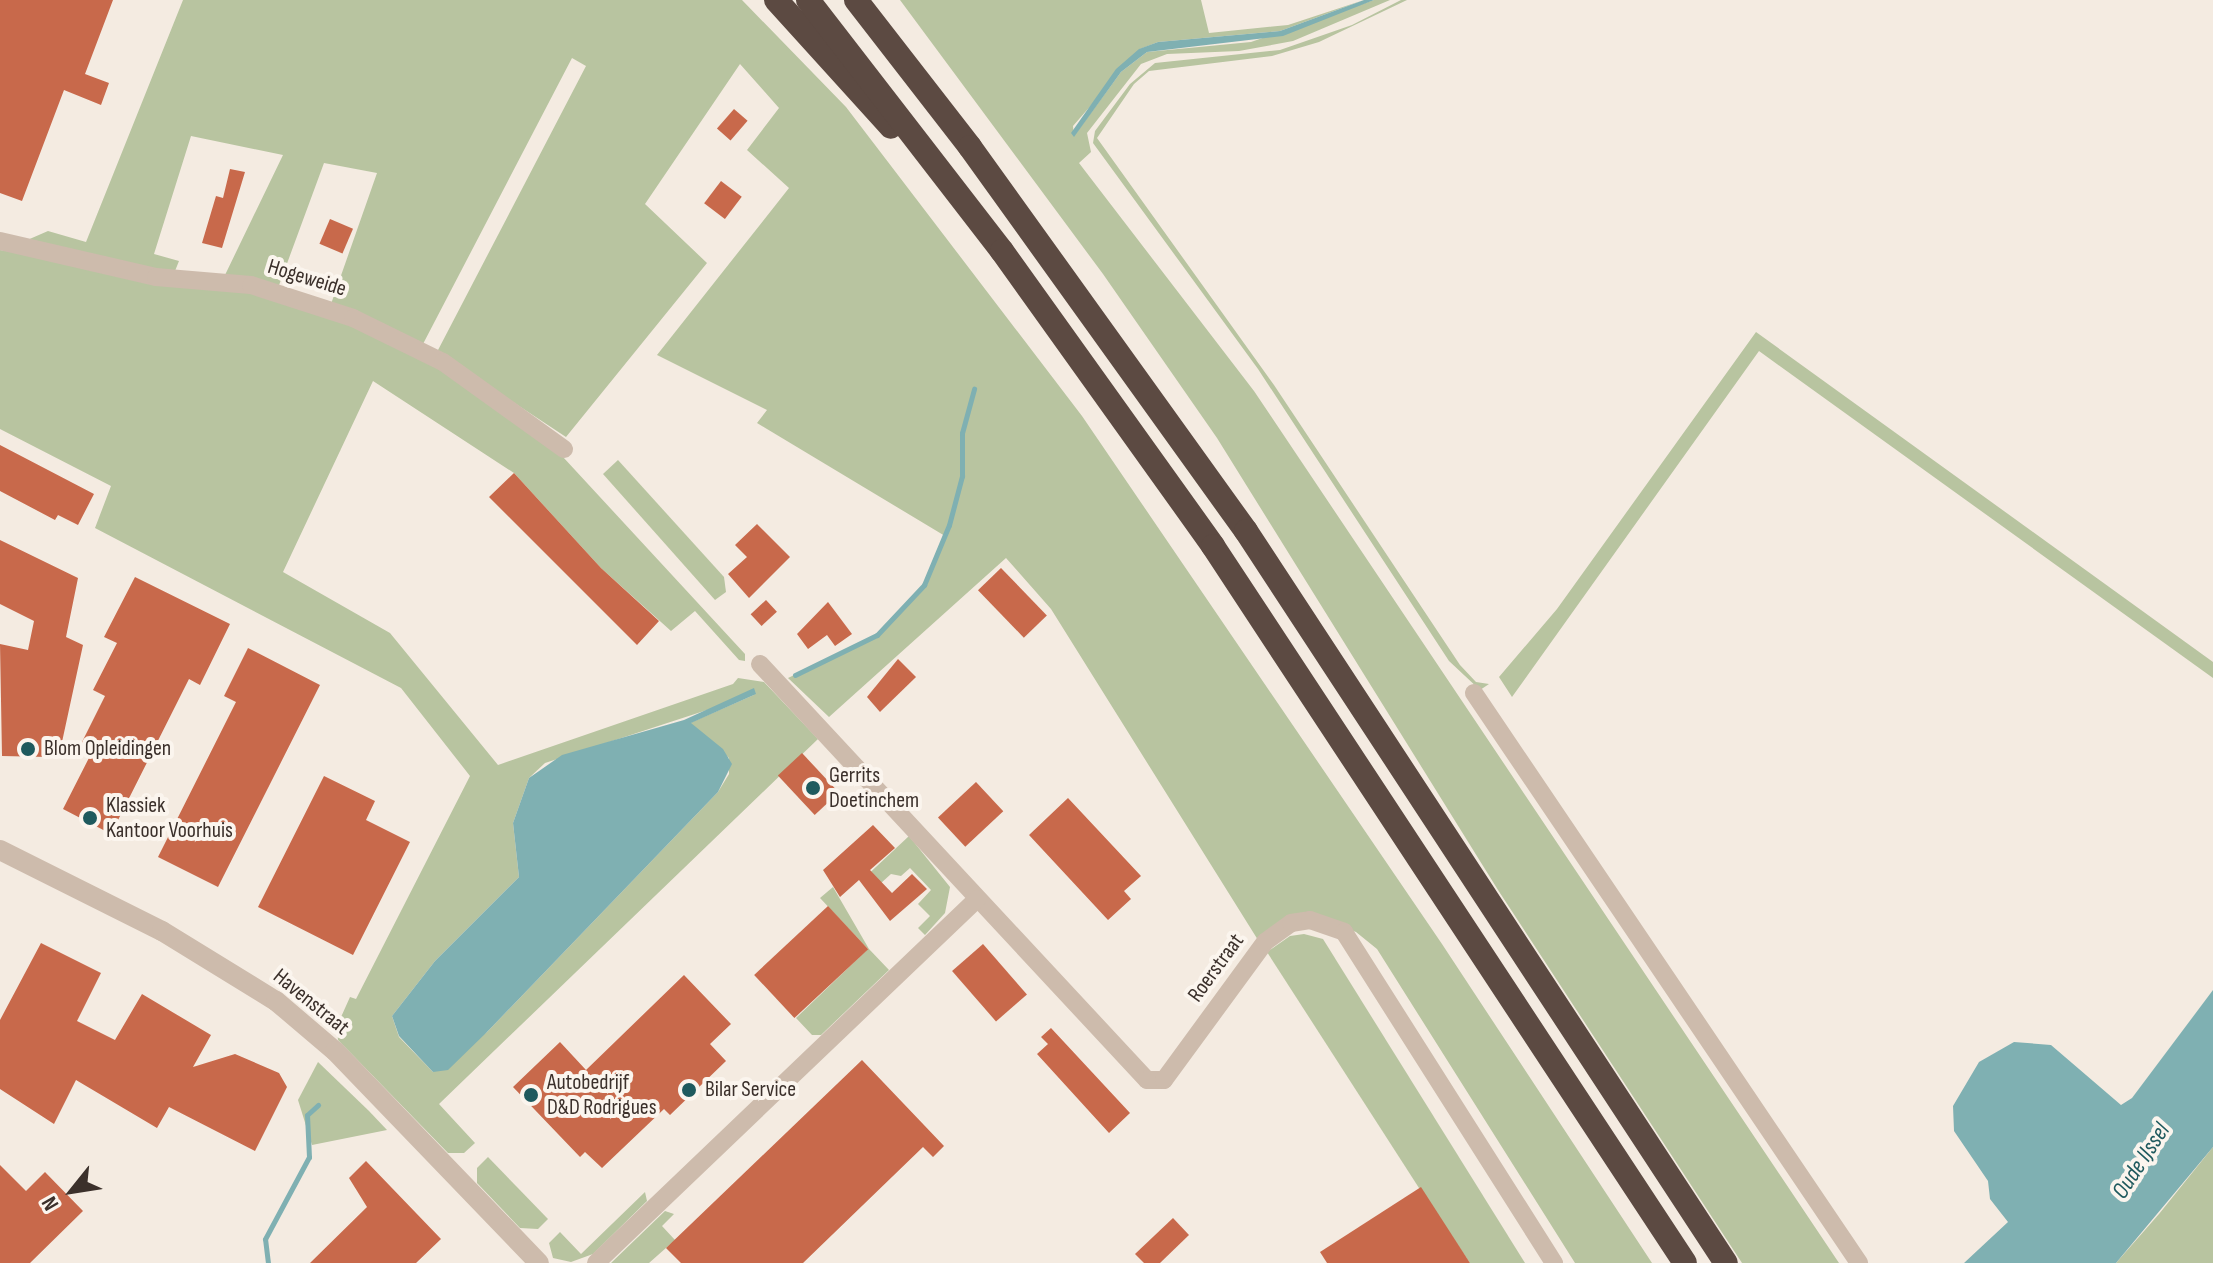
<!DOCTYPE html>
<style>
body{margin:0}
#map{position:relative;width:2213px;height:1263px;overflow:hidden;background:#f4ebe1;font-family:"Sofia Sans Condensed",sans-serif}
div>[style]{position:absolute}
.green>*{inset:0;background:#b8c4a0}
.water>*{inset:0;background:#7fb0b2}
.stream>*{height:5px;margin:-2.5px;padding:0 2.5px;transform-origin:2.5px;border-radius:2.5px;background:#7fb0b2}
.building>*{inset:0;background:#c8694b;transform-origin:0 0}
.minor>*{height:18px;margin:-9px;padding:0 9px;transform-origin:9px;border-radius:9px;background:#cdbbac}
.tertiary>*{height:20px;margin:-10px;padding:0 10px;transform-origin:10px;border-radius:10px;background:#cdbbac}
.motorway>*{height:24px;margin:-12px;padding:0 12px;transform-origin:12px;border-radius:12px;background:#5c4a42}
.dots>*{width:22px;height:22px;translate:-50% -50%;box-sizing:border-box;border:4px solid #fbf5ee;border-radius:50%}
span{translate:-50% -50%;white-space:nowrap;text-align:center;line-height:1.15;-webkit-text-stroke:8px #fbf5ee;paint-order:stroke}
.street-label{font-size:22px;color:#3b302b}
.poi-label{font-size:22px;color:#3b302b}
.left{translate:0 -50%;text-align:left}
.water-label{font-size:24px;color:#1f5a5e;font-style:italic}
.north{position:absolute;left:32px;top:1151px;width:80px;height:80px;-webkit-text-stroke:6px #fbf5ee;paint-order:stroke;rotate:240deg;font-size:22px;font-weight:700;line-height:32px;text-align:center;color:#3b302b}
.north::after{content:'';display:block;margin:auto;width:28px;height:36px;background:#3b302b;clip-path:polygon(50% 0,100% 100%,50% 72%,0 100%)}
</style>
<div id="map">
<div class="green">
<i style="clip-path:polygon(183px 0,742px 0,846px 107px,1082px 416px,1442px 944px,1652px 1263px,1575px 1263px,1377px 949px,1356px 932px,1312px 916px,1258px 940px,1051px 609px,1006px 558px,829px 717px,788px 678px,877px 635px,924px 585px,945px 536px,757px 423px,767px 410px,657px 355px,789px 188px,747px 150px,779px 108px,740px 64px,645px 204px,707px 263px,566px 437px,437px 352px,586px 66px,572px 58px,423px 344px,331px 304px,377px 173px,324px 163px,278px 288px,225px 275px,283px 155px,191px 136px,154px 254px,179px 261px,173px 276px,25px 241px,48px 231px,86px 242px)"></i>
<i style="clip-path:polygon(900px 0,1201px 0,1209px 33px,1288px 25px,1364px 0,1280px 31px,1158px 42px,1140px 49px,1073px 126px,1074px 136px,1121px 72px,1147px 52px,1251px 42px,1374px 0,1390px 0,1293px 41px,1239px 51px,1167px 54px,1141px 64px,1087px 133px,1091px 152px,1079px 163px,1254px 391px,1839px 1263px,1742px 1263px,1498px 890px,1217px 438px,1103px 274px)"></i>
<i style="clip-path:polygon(1401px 0,1407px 0,1319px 42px,1272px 56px,1149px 71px,1134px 84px,1097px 138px,1274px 385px,1460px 665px,1476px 682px,1489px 684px,1480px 690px,1449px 661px,1258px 369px,1093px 143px,1095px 131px,1130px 84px,1155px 63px,1280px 50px,1352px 25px)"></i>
<i style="clip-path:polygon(evenodd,0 250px,253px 290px,393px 338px,551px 444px,745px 654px,745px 661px,739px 660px,695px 611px,671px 631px,601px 568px,514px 473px,373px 381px,283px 572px,390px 633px,498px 765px,733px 684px,738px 678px,764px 682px,818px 739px,439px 1104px,475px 1143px,464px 1153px,448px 1153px,338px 1040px,337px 1026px,350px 997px,356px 999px,470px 776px,401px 688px,95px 528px,111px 486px,0 429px,0 250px,756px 694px,690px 723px,729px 758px,729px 774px,718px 792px,487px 1032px,433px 1072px,399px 1037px,392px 1016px,435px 961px,519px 877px,513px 823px,529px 778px,545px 763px,756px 694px)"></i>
<i style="clip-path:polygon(1756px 332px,2213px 662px,2213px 678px,1759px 351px,1512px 697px,1499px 677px,1557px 609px)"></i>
<i style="clip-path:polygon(618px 460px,724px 577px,726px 592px,715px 600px,603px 474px)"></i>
<i style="clip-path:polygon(909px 836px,950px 887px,945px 913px,925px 935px,918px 928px,930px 916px,918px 904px,931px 890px,910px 868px,901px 876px,891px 874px,870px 893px,861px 881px)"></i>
<i style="clip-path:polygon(833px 887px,869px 949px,889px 970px,821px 1035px,812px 1035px,796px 1018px,868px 949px,820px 898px)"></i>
<i style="clip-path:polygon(1304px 934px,1323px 939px,1525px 1263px,1470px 1263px,1419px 1188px,1267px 952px,1290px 936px)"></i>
<i style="clip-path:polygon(318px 1062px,369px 1111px,387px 1130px,312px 1145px,298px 1100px)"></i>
<i style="clip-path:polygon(2213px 1147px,2213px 1263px,2116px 1263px,2159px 1214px)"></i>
<i style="clip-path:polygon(488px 1157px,548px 1219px,538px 1229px,520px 1228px,477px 1183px,477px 1168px)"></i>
<i style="clip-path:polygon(645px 1192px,647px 1201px,593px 1254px,571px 1262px,553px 1258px,549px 1243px,560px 1232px,581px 1254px)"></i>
<i style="clip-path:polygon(665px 1211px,674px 1214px,662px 1226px,675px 1240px,649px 1263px,611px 1263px)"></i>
</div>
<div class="water">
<i style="clip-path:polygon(1364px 0,1374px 0,1283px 36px,1147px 52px,1121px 72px,1074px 137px,1071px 133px,1116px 69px,1139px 49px,1158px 42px,1280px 31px)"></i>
<i style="clip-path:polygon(754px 688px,756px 694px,691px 723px,723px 749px,732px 764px,718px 792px,487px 1032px,448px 1070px,433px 1072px,399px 1036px,392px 1016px,435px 961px,519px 877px,513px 823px,529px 778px,562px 755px,684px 720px)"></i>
<i style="clip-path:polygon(2213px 990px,2213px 1147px,2116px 1263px,1964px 1263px,2008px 1222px,1990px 1199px,1988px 1181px,1954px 1131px,1953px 1106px,1979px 1062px,2014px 1042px,2051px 1045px,2121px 1105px,2132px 1098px)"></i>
</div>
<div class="stream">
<i style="left:795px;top:675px;width:91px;rotate:-26deg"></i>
<i style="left:877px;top:635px;width:69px;rotate:-46.8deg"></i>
<i style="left:924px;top:585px;width:65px;rotate:-67.4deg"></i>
<i style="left:949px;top:525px;width:51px;rotate:-75.1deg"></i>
<i style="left:962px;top:476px;width:43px;rotate:-90deg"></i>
<i style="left:962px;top:433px;width:46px;rotate:-74.7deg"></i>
<i style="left:268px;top:1263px;width:24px;rotate:-97deg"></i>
<i style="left:265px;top:1239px;width:93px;rotate:-61.8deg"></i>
<i style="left:309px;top:1157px;width:42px;rotate:-92.7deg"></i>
<i style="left:307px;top:1115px;width:15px;rotate:-42deg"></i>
</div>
<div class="building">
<i style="clip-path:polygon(0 0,113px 0,85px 74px,109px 83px,101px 105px,64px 90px,22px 201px,0 193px)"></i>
<i style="left:734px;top:109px;width:18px;height:26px;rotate:41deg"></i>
<i style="clip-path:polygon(230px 169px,245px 172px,222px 248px,202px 243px,216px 196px,223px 198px)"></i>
<i style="left:721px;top:181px;width:26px;height:28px;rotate:37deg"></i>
<i style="left:330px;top:219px;width:25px;height:27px;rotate:23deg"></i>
<i style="clip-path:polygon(0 445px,94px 494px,78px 525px,58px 515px,55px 520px,0 491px)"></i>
<i style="clip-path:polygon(514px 473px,601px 568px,659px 621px,637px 645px,489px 497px)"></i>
<i style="clip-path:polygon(757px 524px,790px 557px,749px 598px,728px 574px,747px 557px,735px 545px)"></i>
<i style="clip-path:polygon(0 540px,78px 578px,66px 637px,83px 645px,62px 742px,51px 740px,48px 757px,2px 756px,0 644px,28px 650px,34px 621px,0 604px)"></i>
<i style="left:1001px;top:568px;width:66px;height:32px;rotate:46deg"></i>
<i style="clip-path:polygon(135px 577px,230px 624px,200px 685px,189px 679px,111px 834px,63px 809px,93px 750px,81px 744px,105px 696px,93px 690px,117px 643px,104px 637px)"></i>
<i style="left:766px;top:600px;width:16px;height:21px;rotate:47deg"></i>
<i style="clip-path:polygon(828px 602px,852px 634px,835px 646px,827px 635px,808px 649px,797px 634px)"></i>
<i style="clip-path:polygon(248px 648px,320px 685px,218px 887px,158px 857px,236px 702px,224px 696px)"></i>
<i style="clip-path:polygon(898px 659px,916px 677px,880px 712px,867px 697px)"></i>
<i style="left:802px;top:753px;width:54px;height:33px;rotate:47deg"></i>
<i style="clip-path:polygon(324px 776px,375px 801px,366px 820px,410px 842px,353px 955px,258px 907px)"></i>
<i style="left:976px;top:782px;width:40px;height:52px;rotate:47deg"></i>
<i style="clip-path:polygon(1068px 798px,1141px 876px,1124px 891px,1131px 899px,1108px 920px,1029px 835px)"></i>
<i style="clip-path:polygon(873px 825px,895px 848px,870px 870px,892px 893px,912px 874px,927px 889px,890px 921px,859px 880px,840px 897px,823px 870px)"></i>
<i style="left:828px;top:906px;width:59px;height:101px;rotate:47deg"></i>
<i style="clip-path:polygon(41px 943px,101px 973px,77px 1021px,115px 1040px,142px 994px,211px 1035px,193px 1067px,235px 1054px,279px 1073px,287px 1087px,255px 1151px,169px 1107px,157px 1128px,76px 1080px,54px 1124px,0 1089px,0 1020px)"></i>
<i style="left:983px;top:944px;width:67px;height:41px;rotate:49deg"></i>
<i style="clip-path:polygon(684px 975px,731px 1024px,710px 1044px,726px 1061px,670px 1115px,664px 1109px,602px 1168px,585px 1152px,580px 1157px,513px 1087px,560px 1042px,586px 1070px)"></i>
<i style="clip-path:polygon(1051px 1028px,1130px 1113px,1109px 1133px,1037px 1054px,1048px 1044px,1041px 1037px)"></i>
<i style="clip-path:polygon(862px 1060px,944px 1146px,933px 1157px,923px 1147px,803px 1263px,681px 1263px,666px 1248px)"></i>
<i style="clip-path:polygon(366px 1161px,441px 1239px,416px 1263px,310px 1263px,367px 1207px,349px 1178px)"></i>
<i style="clip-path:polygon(0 1165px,26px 1191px,45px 1172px,83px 1211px,30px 1263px,0 1263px)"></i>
<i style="clip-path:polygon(1421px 1187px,1470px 1263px,1327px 1263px,1320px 1252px)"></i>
<i style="clip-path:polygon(1173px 1218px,1189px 1235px,1160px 1263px,1144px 1263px,1135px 1254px)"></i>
</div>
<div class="minor">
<i style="left:0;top:241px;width:160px;rotate:13deg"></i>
<i style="left:156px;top:277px;width:95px;rotate:4.8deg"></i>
<i style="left:251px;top:285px;width:107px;rotate:17.9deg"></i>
<i style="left:353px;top:318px;width:100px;rotate:26.1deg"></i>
<i style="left:443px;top:362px;width:149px;rotate:35.7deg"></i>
<i style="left:760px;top:664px;width:568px;rotate:47.07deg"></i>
<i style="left:1147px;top:1080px;width:17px"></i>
<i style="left:1164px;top:1080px;width:171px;rotate:-53.8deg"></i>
<i style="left:1265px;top:942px;width:32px;rotate:-36deg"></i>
<i style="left:1291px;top:923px;width:19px;rotate:-9deg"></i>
<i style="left:1310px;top:920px;width:36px;rotate:19deg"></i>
<i style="left:1344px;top:932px;width:392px;rotate:57.6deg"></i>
<i style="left:1474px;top:693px;width:688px;rotate:55.96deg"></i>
<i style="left:596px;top:1263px;width:527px;rotate:-43.69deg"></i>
</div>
<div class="tertiary">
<i style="left:0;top:850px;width:181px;rotate:26.6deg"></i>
<i style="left:162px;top:931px;width:134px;rotate:31.6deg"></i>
<i style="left:276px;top:1001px;width:77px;rotate:40.3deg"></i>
<i style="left:335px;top:1051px;width:294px;rotate:46.1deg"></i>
</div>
<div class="motorway">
<i style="left:776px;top:0;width:171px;rotate:47.8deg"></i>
<i style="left:808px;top:0;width:317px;rotate:52.3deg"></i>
<i style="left:1002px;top:251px;width:363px;rotate:54.4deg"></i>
<i style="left:1213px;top:546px;width:858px;rotate:56.64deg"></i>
<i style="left:856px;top:0;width:186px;rotate:52.2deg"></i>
<i style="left:970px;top:147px;width:473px;rotate:54.3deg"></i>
<i style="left:1246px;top:531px;width:875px;rotate:56.75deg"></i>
</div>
<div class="dots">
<i style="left:28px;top:749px;background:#1f5a5e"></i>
<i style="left:813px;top:788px;background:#1f5a5e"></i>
<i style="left:90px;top:818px;background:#1f5a5e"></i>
<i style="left:689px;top:1090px;background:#1f5a5e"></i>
<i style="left:531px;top:1095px;background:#1f5a5e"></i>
</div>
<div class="street-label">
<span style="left:307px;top:278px;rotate:17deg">Hogeweide</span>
<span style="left:1216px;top:968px;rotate:-54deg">Roerstraat</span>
<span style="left:311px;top:1002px;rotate:39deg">Havenstraat</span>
</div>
<div class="poi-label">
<span class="left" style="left:44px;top:749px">Blom Opleidingen</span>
<span class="left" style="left:829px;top:788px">Gerrits<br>Doetinchem</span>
<span class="left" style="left:106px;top:818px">Klassiek<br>Kantoor Voorhuis</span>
<span class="left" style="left:547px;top:1095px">Autobedrijf<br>D&amp;D Rodrigues</span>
<span class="left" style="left:705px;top:1090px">Bilar Service</span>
</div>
<div class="water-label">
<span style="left:2141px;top:1161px;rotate:-57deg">Oude IJssel</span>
</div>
<div class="north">N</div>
</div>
